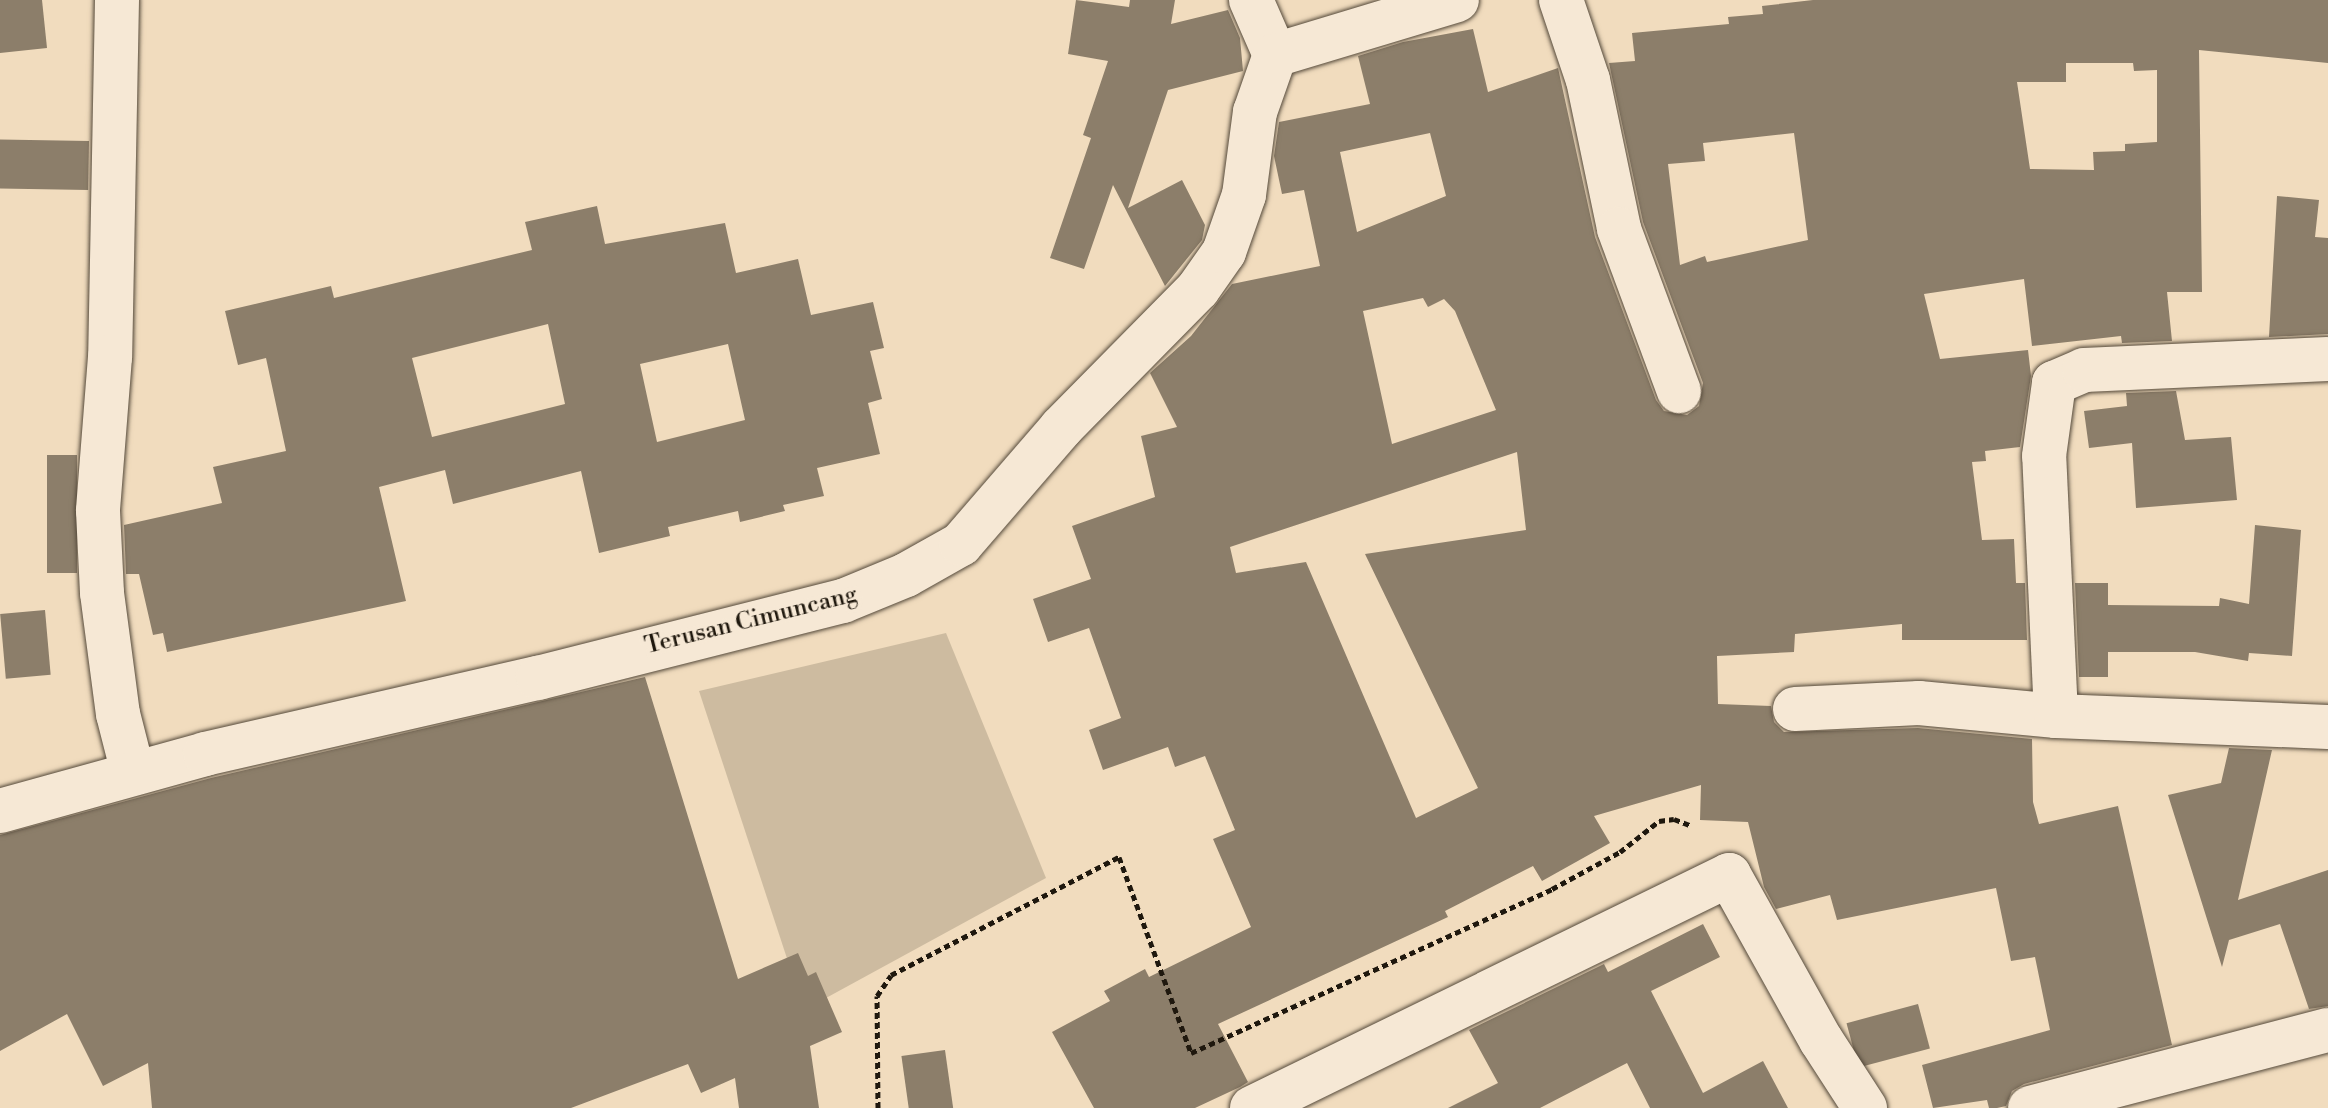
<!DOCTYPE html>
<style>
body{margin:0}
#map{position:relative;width:2328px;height:1108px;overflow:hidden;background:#f1dcbe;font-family:"Libre Bodoni",serif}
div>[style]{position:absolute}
.green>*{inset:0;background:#cdbba0}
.building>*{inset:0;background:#8c7e6a;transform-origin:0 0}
.path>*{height:5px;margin-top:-2.5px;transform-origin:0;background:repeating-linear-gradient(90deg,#1f180e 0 6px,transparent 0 10px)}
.roads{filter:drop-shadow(0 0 2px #54493a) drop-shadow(0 0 2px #54493a)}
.minor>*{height:44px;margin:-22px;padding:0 22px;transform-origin:22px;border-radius:22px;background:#f6e8d5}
span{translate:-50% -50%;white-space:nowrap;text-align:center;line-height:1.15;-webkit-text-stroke:8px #f6e8d5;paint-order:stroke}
.street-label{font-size:24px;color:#1f180e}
</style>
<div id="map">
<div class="green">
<i style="clip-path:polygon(946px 633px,1046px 878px,804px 1010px,699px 691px)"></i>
</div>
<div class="building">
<i style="clip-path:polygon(0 0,42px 0,47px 48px,0 53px)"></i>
<i style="clip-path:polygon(1076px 0,1129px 7px,1130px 0,1175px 0,1171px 24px,1228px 10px,1240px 38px,1243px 71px,1168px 90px,1128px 208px,1182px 180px,1205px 225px,1202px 240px,1165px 286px,1113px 185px,1084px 269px,1050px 258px,1091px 138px,1083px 135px,1108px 61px,1068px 54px)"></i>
<i style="clip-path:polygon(evenodd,1813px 0,2328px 0,2328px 63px,2199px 50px,2202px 292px,2167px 292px,2172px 341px,2122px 343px,2121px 336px,2032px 346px,2024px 279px,1924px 294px,1940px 359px,2028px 350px,2031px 376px,2020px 447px,1985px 451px,1986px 461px,1972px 462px,1982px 540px,2014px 539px,2016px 583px,2025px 583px,2027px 640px,1902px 640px,1902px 624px,1795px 634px,1794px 652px,1717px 656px,1718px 704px,1771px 706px,1774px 722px,1784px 732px,1918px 728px,2032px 739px,2033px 802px,2039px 824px,2118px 806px,2172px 1045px,2024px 1084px,2012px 1091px,2006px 1106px,1997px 1108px,1989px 1108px,1987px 1100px,1933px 1108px,1922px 1065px,2050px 1030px,2035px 957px,2011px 961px,1996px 888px,1837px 920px,1830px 895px,1776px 909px,1764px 887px,1748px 822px,1700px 820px,1701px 785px,1594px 816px,1610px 843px,1542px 881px,1533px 866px,1445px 911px,1448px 917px,1218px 1024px,1248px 1082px,1240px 1087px,1195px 1108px,1094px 1108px,1052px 1032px,1110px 1001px,1104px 991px,1145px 969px,1149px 977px,1251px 927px,1213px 839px,1235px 830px,1205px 756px,1175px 767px,1168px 747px,1103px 770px,1089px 730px,1121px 718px,1089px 628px,1048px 642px,1033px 599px,1091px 579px,1072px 526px,1155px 497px,1141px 436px,1177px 427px,1150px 373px,1191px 336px,1232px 284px,1320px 266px,1304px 190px,1282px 194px,1274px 156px,1279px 122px,1370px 104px,1358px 56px,1403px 42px,1473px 29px,1488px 92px,1558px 68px,1595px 237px,1656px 400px,1664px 411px,1687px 415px,1699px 406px,1703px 383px,1643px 222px,1609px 63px,1635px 61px,1632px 33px,1729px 24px,1728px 17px,1763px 14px,1762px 6px,1813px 0,2066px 63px,2133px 63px,2134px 71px,2157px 70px,2157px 142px,2125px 144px,2125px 151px,2093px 152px,2094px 170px,2030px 169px,2017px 82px,2066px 82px,2066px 63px,1813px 0,1430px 133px,1446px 196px,1357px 232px,1340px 152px,1430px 133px,1813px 0,1794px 133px,1808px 240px,1707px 262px,1705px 256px,1680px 265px,1668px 164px,1705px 161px,1703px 143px,1794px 133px,1813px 0,1423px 298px,1428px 307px,1444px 299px,1455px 311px,1496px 410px,1392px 444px,1363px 311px,1423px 298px,1813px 0,1517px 452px,1526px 530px,1365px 554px,1478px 788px,1416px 818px,1306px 562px,1236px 573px,1230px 547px,1517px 452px)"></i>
<i style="left:89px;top:141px;width:49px;height:89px;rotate:91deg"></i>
<i style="clip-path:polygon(2277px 196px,2319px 200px,2315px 237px,2328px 238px,2328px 334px,2269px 337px)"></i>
<i style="clip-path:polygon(evenodd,597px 206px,605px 244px,725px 223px,736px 273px,798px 259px,811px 315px,873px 302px,884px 348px,870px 351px,882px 399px,868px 403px,880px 454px,817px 468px,824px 496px,783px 505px,785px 511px,740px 522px,738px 511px,668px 527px,670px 536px,599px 553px,581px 471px,453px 504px,445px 470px,379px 487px,406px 601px,167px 652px,163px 633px,153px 635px,139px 574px,126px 574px,124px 525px,222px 503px,213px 467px,286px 451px,266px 358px,238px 365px,225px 311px,331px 286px,334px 298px,532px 250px,525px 222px,597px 206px,548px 324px,565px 404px,432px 437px,412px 358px,548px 324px,597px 206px,728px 344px,745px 420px,657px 442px,640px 364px,728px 344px)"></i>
<i style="clip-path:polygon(2176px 391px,2185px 440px,2231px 437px,2237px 500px,2136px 508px,2132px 443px,2089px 448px,2084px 411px,2127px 406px,2126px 393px)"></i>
<i style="left:47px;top:455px;width:30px;height:118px"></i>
<i style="clip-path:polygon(2255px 525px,2301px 530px,2292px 656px,2249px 653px,2248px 661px,2195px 652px,2108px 652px,2108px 677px,2079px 677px,2075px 583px,2108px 583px,2108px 605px,2219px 606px,2220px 598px,2249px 604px)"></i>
<i style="left:45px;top:610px;width:65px;height:45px;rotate:85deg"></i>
<i style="clip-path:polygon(645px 677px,738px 979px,798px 953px,808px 976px,816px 972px,842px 1032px,810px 1046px,819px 1108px,739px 1108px,735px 1078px,701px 1093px,688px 1064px,571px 1108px,152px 1108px,148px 1063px,103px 1086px,67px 1014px,0 1051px,0 835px,211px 778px)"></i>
<i style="clip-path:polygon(2229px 748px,2272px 750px,2238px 900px,2328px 870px,2328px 1006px,2309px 1009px,2280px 924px,2229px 940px,2222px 967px,2168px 795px,2221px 783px)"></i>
<i style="clip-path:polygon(1703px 924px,1720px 957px,1651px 991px,1703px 1093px,1763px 1061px,1788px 1108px,1650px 1108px,1627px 1063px,1540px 1108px,1448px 1108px,1498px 1083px,1469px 1030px,1604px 964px,1608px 972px)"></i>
<i style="left:1918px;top:1004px;width:46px;height:74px;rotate:75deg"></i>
<i style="left:945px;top:1050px;width:59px;height:44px;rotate:82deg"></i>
</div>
<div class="path">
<i style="left:878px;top:1108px;width:112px;rotate:-90.5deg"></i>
<i style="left:877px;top:996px;width:25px;rotate:-56deg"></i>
<i style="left:891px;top:975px;width:257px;rotate:-27.4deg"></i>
<i style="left:1119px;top:857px;width:209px;rotate:69.8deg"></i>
<i style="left:1191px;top:1053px;width:397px;rotate:-24.4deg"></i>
<i style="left:1552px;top:889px;width:77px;rotate:-28.6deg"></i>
<i style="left:1620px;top:852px;width:50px;rotate:-38.5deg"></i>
<i style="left:1659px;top:821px;width:15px;rotate:-8deg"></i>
<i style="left:1674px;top:819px;width:17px;rotate:21deg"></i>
</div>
<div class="roads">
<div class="minor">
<i style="left:117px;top:0;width:357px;rotate:91.1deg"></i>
<i style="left:110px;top:357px;width:154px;rotate:94.5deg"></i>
<i style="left:98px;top:511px;width:82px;rotate:87.2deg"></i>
<i style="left:102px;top:593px;width:122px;rotate:82.5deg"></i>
<i style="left:118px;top:714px;width:61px;rotate:75.7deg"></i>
<i style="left:1251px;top:0;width:60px;rotate:66.4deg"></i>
<i style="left:1561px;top:0;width:84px;rotate:71.4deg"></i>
<i style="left:1588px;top:80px;width:152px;rotate:78.2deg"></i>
<i style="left:1619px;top:229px;width:173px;rotate:69.7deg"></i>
<i style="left:1275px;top:55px;width:190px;rotate:-16.8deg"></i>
<i style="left:1795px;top:709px;width:124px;rotate:-2.8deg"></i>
<i style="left:1919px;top:703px;width:138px;rotate:5.4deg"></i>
<i style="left:2056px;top:716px;width:272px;rotate:2.3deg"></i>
<i style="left:2056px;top:716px;width:260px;rotate:-92.6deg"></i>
<i style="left:2044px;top:456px;width:74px;rotate:-82.2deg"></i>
<i style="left:2054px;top:383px;width:33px;rotate:-23deg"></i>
<i style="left:2084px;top:370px;width:244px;rotate:-2.6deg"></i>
<i style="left:0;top:811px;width:213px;rotate:-15.5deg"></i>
<i style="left:205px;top:754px;width:342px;rotate:-12.9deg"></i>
<i style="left:538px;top:678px;width:315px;rotate:-14.2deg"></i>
<i style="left:843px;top:601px;width:68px;rotate:-22.4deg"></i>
<i style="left:906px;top:575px;width:63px;rotate:-29.4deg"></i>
<i style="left:961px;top:544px;width:153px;rotate:-49.2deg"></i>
<i style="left:1061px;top:428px;width:195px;rotate:-45.4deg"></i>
<i style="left:1198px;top:289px;width:45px;rotate:-54.9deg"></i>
<i style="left:1224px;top:252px;width:60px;rotate:-70.7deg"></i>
<i style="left:1244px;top:195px;width:84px;rotate:-82.5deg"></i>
<i style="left:1255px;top:112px;width:60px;rotate:-70.7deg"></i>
<i style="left:1252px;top:1108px;width:531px;rotate:-26.03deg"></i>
<i style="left:1729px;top:875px;width:189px;rotate:60.9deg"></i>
<i style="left:1821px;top:1040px;width:81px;rotate:57.1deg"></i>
<i style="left:2030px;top:1108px;width:308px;rotate:-14.7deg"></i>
</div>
</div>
<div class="street-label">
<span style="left:751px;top:621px;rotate:-14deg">Terusan Cimuncang</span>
</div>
</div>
